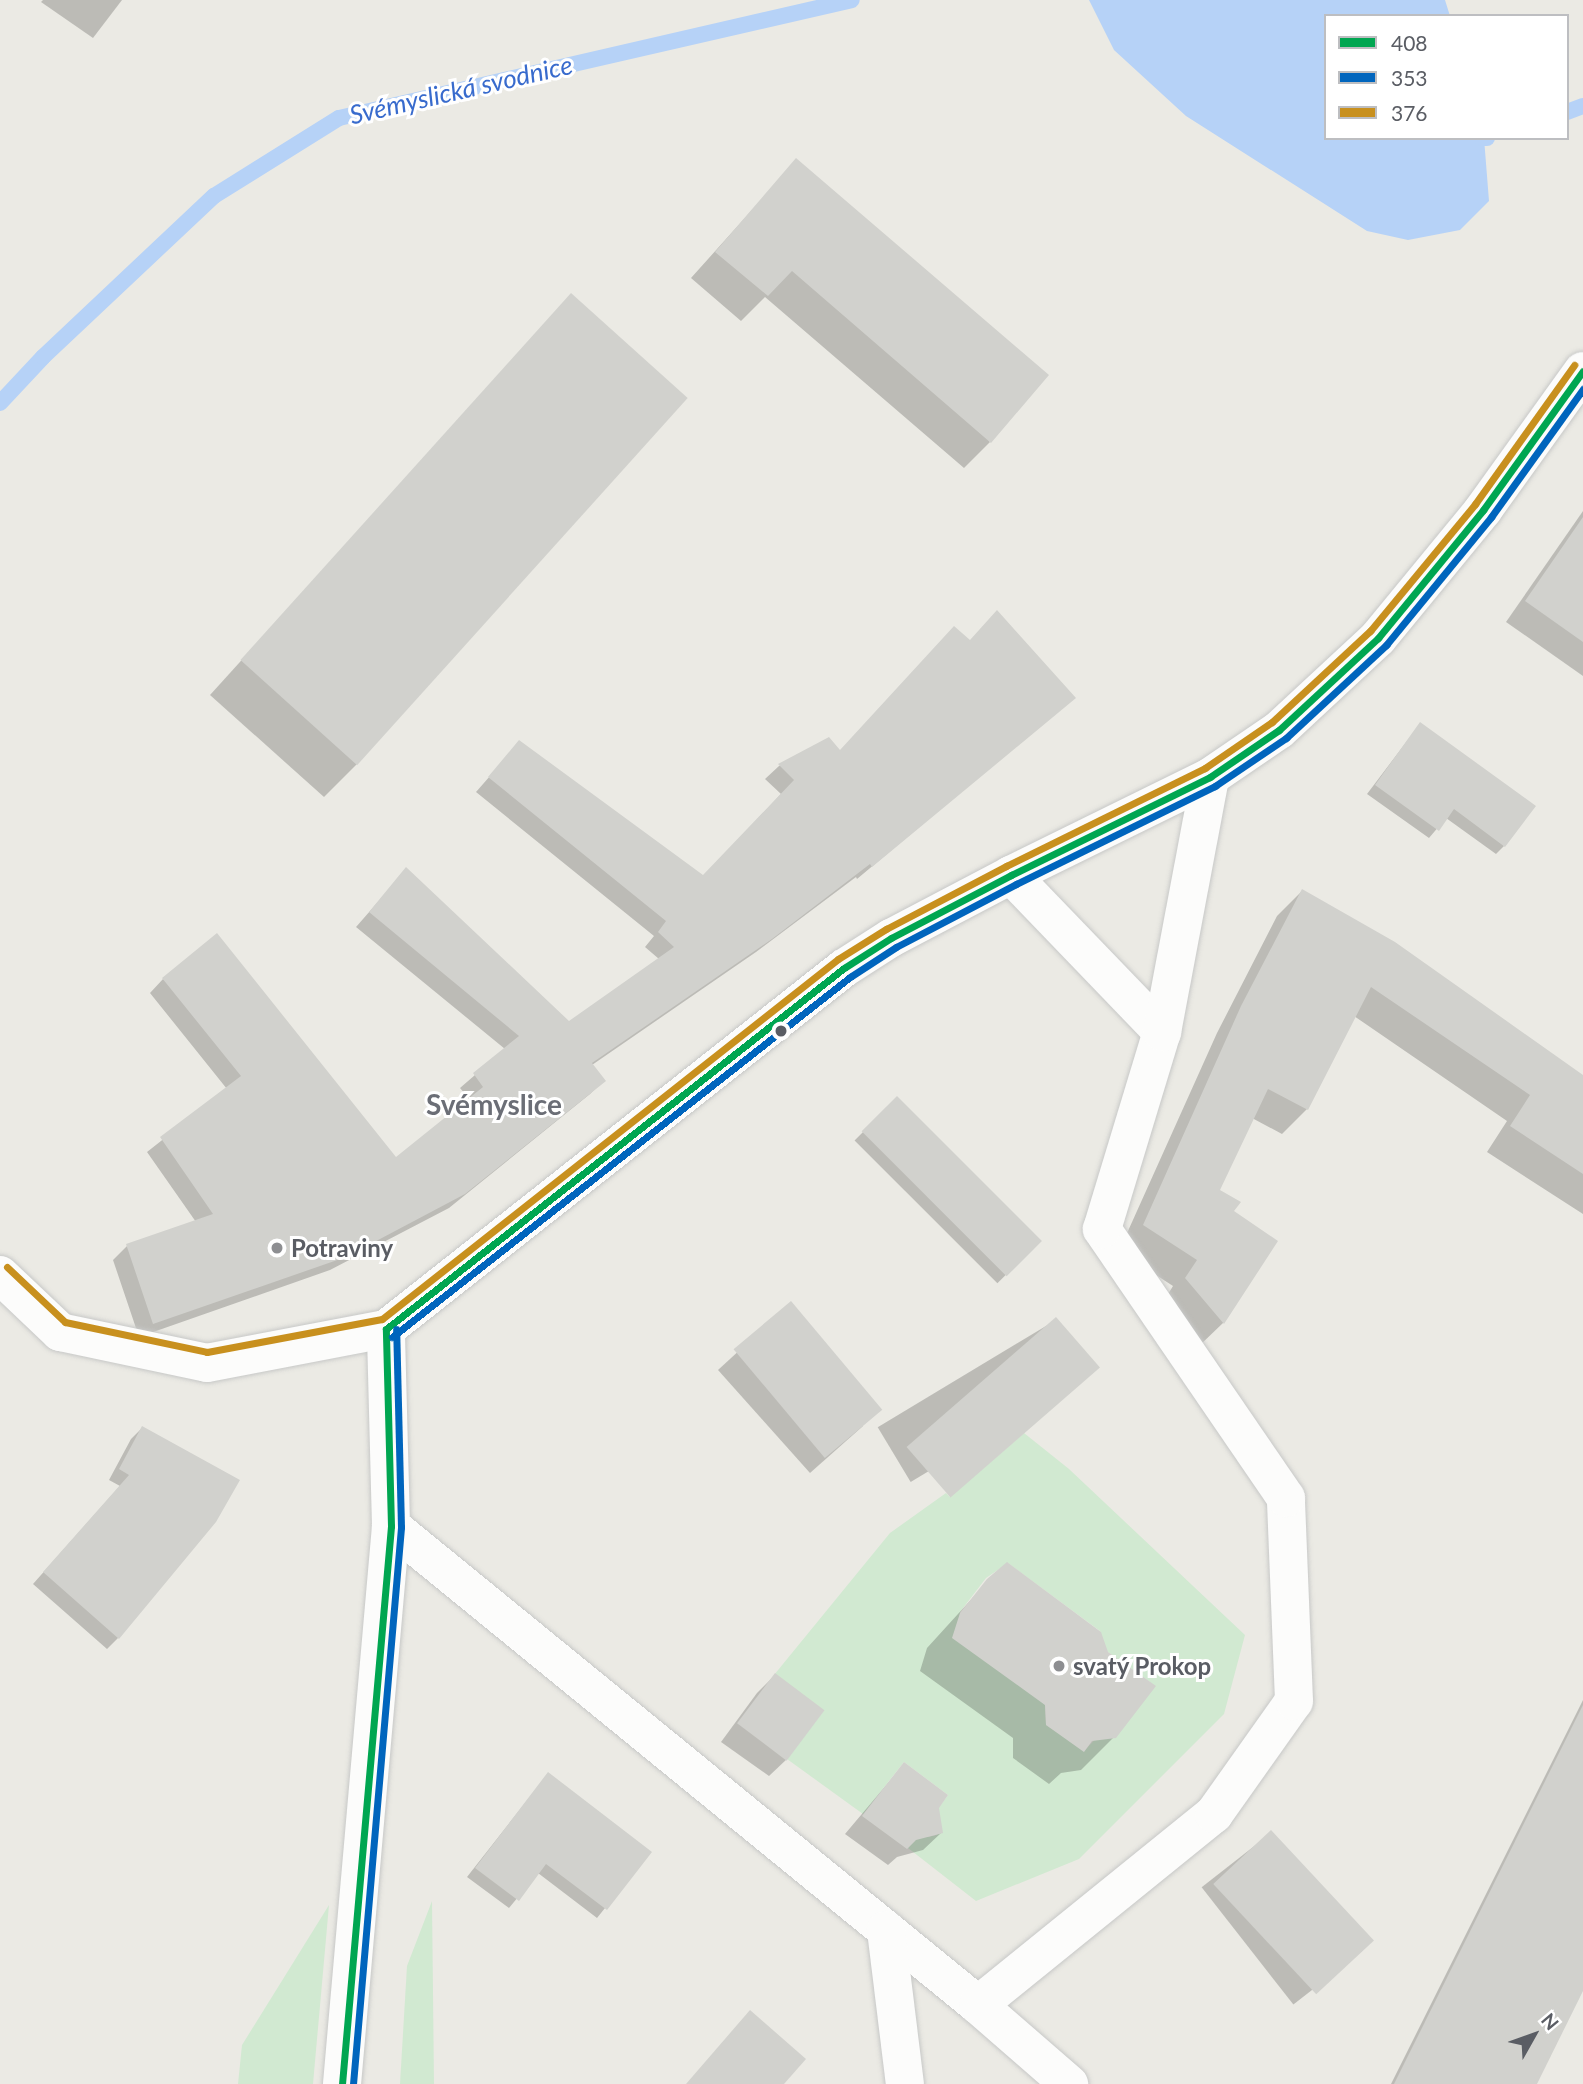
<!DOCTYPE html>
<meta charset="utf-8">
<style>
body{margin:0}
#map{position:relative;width:1583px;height:2084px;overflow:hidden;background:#ebeae4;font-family:Lato,sans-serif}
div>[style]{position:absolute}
.green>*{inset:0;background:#d1e9d1}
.water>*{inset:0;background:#b6d2f7}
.shadow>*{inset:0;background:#0003;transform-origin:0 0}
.stream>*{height:16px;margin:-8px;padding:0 8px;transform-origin:8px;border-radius:8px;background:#b6d2f7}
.building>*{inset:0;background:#d1d1cd;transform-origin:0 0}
.roads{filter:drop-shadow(0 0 2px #c7c8c7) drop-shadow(0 0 2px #c7c8c7)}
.minor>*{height:38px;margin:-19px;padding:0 19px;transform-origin:19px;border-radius:19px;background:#fcfcfb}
.tertiary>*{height:38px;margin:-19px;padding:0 19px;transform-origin:19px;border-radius:19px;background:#fcfcfb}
.bus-1>*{height:7px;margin:-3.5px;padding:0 3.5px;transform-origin:3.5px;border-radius:3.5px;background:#00a651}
.bus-2>*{height:7px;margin:-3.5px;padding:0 3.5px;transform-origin:3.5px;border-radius:3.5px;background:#0065bd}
.bus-3>*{height:7px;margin:-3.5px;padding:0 3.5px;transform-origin:3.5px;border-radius:3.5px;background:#c8901e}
.dots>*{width:19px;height:19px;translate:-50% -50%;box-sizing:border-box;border:4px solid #fff;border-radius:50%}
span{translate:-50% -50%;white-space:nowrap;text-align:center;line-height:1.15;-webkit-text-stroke:6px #fff;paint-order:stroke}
.poi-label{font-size:24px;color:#5a5d64;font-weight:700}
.left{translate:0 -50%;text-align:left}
.water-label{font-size:26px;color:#386bcd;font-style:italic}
.quarter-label{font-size:28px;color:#6b6e76;font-weight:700}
.legend{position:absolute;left:1324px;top:14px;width:245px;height:126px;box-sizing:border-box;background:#fff;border:2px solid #bdbec1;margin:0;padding:9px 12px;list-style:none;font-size:21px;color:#5a5d64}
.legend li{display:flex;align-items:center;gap:14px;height:35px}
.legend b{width:35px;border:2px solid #bdbec1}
.north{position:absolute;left:1499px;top:2000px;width:70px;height:70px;-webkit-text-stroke:5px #fff;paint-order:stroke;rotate:50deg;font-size:19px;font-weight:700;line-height:28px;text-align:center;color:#5a5d64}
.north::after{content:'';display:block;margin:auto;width:24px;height:32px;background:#5a5d64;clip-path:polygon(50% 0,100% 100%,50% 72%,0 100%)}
</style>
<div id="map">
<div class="green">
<i style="clip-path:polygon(evenodd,1024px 1433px,1069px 1469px,1245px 1635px,1224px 1714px,1079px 1859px,976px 1901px,908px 1848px,922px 1831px,928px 1837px,937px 1835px,942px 1828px,934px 1814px,948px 1795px,904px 1762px,863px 1814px,787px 1759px,823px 1711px,774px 1675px,890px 1533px,946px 1493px,950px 1497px,1024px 1433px,1008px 1563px,1100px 1631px,1105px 1650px,1150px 1682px,1085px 1750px,1046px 1725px,1045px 1705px,961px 1616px,960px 1612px,986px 1578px,1008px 1563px)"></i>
<i style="clip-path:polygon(432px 1901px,434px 2084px,400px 2084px,407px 1966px)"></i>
<i style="clip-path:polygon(329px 1905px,313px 2084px,238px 2084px,242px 2045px)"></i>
</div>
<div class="water">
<i style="clip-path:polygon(1089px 0,1445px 0,1450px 16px,1326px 16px,1326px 138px,1484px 138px,1489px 201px,1460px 230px,1408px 240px,1367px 231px,1186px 116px,1114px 50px)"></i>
</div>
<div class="shadow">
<i style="clip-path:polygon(43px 0,122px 0,93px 38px,41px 2px)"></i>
<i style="clip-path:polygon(796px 161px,990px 442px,964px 468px,765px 297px,741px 321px,691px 278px)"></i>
<i style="clip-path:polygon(571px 296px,357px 764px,324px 797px,210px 695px)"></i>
<i style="clip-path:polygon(1583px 511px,1583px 676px,1506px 622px)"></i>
<i style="clip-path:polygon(969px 642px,1073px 698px,857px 879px,856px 877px,756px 952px,592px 1065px,604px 1080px,590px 1094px,449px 1208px,330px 1270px,139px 1337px,113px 1260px,127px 1246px,196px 1222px,147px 1152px,227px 1089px,150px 993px,163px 979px,395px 1159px,470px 1100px,460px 1088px,505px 1049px,356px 927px,406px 870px,568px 1023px,659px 959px,645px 947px,654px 936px,476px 792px,519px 743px,703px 877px,781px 794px,765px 779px,779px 766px,828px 739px,839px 752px)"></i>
<i style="clip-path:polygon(1420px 724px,1504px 846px,1496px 854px,1446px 818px,1429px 838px,1367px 794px)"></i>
<i style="clip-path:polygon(1302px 891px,1583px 1077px,1583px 1214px,1487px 1152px,1507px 1121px,1354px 1016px,1307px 1109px,1282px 1134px,1252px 1118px,1217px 1190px,1232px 1212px,1276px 1242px,1223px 1323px,1198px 1347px,1162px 1304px,1173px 1286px,1119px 1251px,1217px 1033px,1277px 916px)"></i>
<i style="left:897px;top:1098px;width:202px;height:60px;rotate:45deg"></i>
<i style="clip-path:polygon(790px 1304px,863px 1426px,810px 1473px,718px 1370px)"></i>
<i style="left:1056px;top:1320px;width:64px;height:208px;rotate:59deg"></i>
<i style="clip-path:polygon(142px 1428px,118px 1638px,107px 1649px,33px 1584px,120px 1486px,109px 1480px,131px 1439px)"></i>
<i style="clip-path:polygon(988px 1581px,1115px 1736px,1081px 1770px,1061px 1773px,1049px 1784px,1013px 1758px,1013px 1738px,920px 1671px,927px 1648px)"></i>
<i style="clip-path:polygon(775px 1675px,787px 1759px,769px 1776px,721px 1742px,757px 1693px)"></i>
<i style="clip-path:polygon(1583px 1700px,1583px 1987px,1535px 2084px,1391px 2084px)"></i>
<i style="clip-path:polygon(904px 1764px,941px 1833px,923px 1850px,897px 1857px,888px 1865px,845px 1834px)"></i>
<i style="clip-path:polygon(548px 1774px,650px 1852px,597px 1918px,538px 1873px,509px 1908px,467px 1877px)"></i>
<i style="left:1271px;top:1833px;width:149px;height:88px;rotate:52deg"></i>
</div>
<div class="stream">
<i style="left:1567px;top:112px;width:17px;rotate:-21deg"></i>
<i style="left:1482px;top:138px;width:5px"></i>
<i style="left:0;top:403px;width:63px;rotate:-46.9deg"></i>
<i style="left:43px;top:357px;width:235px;rotate:-43.3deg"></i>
<i style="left:214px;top:196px;width:147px;rotate:-32deg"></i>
<i style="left:339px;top:118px;width:526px;rotate:-12.95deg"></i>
</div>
<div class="building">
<i style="clip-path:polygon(796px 158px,1049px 375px,991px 443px,792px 271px,768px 296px,715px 252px)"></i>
<i style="left:571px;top:293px;width:157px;height:494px;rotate:42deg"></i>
<i style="clip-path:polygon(1583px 517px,1583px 642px,1525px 601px)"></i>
<i style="clip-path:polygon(997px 610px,1076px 698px,872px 867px,870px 864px,772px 939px,592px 1063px,606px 1081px,465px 1194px,346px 1257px,153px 1324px,126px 1244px,213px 1214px,160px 1137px,241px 1076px,162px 978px,217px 933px,396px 1157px,483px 1087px,473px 1073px,519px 1036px,369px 912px,406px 867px,569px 1021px,674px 947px,658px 932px,666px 921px,488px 777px,519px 740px,703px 875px,794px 780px,778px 764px,829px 737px,840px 750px,954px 626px,970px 640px)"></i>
<i style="clip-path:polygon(1420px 722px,1536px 806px,1505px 847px,1454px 809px,1439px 831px,1375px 785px)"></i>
<i style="clip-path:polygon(1302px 889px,1395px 942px,1583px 1075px,1583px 1174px,1510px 1126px,1530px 1095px,1371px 987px,1308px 1110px,1268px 1089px,1220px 1190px,1241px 1202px,1234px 1211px,1278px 1241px,1224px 1324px,1185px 1278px,1197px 1260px,1143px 1225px,1241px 1006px)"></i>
<i style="left:897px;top:1096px;width:205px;height:50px;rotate:45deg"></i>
<i style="left:791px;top:1301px;width:142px;height:75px;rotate:50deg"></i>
<i style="left:1056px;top:1317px;width:67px;height:198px;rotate:49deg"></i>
<i style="clip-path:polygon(142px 1426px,240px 1480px,216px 1522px,119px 1639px,43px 1572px,129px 1475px,119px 1469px)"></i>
<i style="clip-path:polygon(1007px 1562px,1101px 1632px,1108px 1652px,1156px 1686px,1116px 1738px,1092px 1741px,1084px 1752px,1046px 1725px,1045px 1705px,952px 1638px,960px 1613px,987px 1579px)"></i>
<i style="left:775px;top:1673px;width:62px;height:63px;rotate:37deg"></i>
<i style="clip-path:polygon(1583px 1705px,1583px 1991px,1537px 2084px,1394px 2084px)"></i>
<i style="clip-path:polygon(904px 1762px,948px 1795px,939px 1808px,943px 1833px,916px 1840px,907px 1849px,862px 1816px)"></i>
<i style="clip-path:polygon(548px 1772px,652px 1852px,607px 1910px,546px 1864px,519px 1901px,475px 1868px)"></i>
<i style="left:1271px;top:1830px;width:151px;height:79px;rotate:47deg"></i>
<i style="clip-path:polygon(750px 2010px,806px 2059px,784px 2084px,686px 2084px)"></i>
</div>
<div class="roads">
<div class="minor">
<i style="left:1011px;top:875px;width:218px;rotate:46.1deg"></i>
<i style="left:391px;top:1526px;width:758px;rotate:39.21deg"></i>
<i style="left:978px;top:2005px;width:121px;rotate:41deg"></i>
<i style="left:886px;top:1930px;width:155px;rotate:83deg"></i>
<i style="left:978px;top:2005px;width:304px;rotate:-39deg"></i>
<i style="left:1214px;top:1814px;width:138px;rotate:-54.7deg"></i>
<i style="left:1294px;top:1701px;width:203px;rotate:-92.3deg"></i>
<i style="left:1286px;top:1498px;width:326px;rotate:-124.4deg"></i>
<i style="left:1102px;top:1229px;width:206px;rotate:-73.1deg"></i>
<i style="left:1162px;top:1032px;width:259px;rotate:-79.3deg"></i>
</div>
<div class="tertiary">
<i style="left:0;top:1275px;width:83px;rotate:43.5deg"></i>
<i style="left:60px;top:1332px;width:150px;rotate:11.9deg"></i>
<i style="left:207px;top:1363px;width:182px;rotate:-10.8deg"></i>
<i style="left:386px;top:1329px;width:583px;rotate:-38.25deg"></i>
<i style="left:844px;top:968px;width:56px;rotate:-32.6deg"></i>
<i style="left:891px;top:938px;width:136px;rotate:-27.7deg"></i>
<i style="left:1011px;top:875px;width:222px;rotate:-26.2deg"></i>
<i style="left:1210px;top:777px;width:83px;rotate:-34.3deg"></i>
<i style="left:1279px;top:730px;width:135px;rotate:-42.9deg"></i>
<i style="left:1378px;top:638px;width:166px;rotate:-50.6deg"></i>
<i style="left:1483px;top:510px;width:171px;rotate:-54.3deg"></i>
<i style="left:342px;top:2084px;width:560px;rotate:-84.98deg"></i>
<i style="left:391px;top:1526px;width:197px;rotate:-91.5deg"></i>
</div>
</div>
<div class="bus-1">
<i style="left:386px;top:1329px;width:583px;rotate:-38.25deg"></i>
<i style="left:844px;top:968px;width:56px;rotate:-32.6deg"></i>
<i style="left:891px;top:938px;width:136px;rotate:-27.7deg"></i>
<i style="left:1011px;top:875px;width:222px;rotate:-26.2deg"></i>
<i style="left:1210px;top:777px;width:83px;rotate:-34.3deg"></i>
<i style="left:1279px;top:730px;width:135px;rotate:-42.9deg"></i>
<i style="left:1378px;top:638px;width:166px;rotate:-50.6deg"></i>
<i style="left:1483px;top:510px;width:171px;rotate:-54.3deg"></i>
<i style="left:342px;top:2084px;width:560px;rotate:-84.98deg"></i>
<i style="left:391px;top:1526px;width:197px;rotate:-91.5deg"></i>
</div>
<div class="bus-2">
<i style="left:392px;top:1337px;width:583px;rotate:-38.17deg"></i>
<i style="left:850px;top:977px;width:55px;rotate:-33.1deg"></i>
<i style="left:896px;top:947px;width:136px;rotate:-27.7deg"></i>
<i style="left:1016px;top:884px;width:222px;rotate:-26.2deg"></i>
<i style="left:1215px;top:786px;width:86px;rotate:-34.1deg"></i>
<i style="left:1286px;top:738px;width:137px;rotate:-42.9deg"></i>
<i style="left:1386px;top:645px;width:166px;rotate:-50.6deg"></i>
<i style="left:1491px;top:517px;width:158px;rotate:-54.3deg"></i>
<i style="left:353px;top:2084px;width:559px;rotate:-85.07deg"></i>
<i style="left:401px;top:1527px;width:198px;rotate:-91.4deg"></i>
</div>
<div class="bus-3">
<i style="left:7px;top:1267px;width:80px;rotate:43.5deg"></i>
<i style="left:65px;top:1322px;width:145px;rotate:11.9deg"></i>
<i style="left:207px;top:1352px;width:178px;rotate:-10.7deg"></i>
<i style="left:382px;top:1319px;width:581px;rotate:-38.29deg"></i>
<i style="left:838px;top:959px;width:57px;rotate:-32deg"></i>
<i style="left:886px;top:929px;width:136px;rotate:-27.7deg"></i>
<i style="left:1006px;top:866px;width:222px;rotate:-26.2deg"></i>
<i style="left:1205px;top:768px;width:81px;rotate:-34.5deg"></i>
<i style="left:1272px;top:722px;width:134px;rotate:-42.9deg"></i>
<i style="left:1370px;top:631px;width:165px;rotate:-50.4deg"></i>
<i style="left:1475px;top:504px;width:171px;rotate:-54.5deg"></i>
</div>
<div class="dots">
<i style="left:781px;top:1031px;background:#5a5d64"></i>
<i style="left:277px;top:1248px;background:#8d8e91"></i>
<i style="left:1059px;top:1666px;background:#8d8e91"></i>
</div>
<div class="poi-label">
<span class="left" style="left:291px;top:1248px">Potraviny</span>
<span class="left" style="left:1073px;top:1666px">svatý Prokop</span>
</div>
<div class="water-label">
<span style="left:461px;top:90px;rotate:-13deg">Svémyslická svodnice</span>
</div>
<div class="quarter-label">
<span style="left:494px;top:1104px">Svémyslice</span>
</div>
<ul class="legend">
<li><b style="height:9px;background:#00a651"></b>408</li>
<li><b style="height:9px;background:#0065bd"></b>353</li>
<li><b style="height:9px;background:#c8901e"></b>376</li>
</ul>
<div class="north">N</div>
</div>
